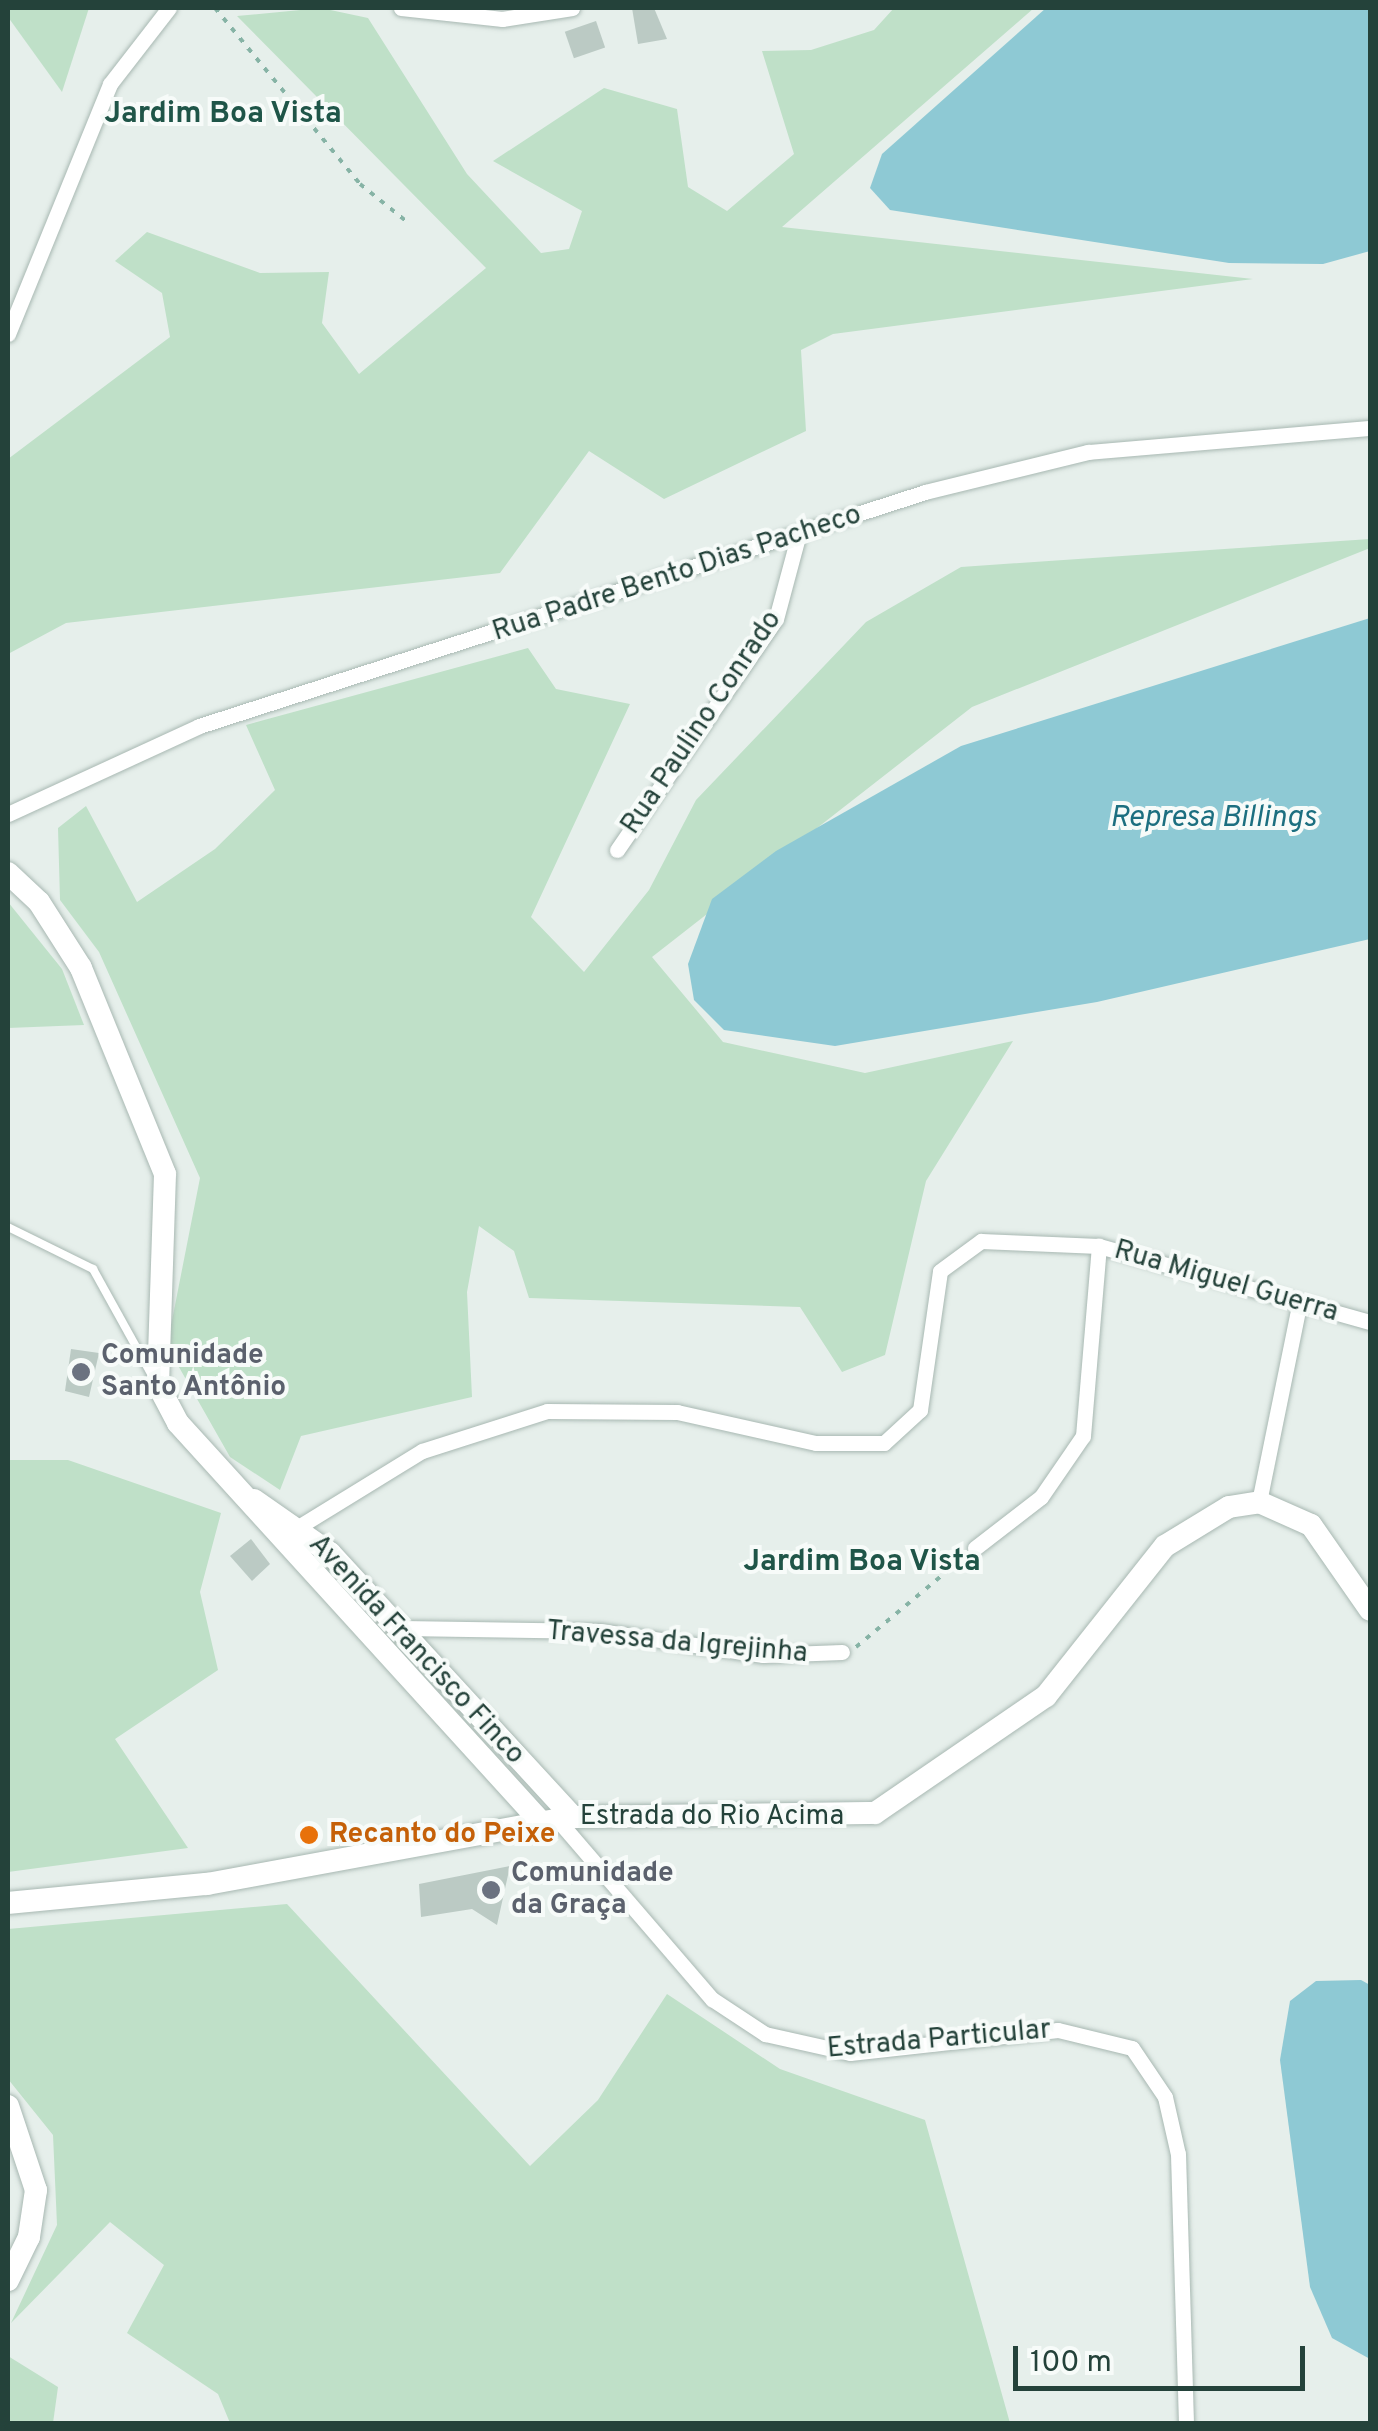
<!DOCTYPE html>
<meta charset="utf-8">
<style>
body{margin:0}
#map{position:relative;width:1378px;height:2431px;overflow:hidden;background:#e6efeb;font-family:Overpass,sans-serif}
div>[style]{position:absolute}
.green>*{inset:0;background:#bfe0c8}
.water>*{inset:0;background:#8ec9d4}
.building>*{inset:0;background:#bbcac4;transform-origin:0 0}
.path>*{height:4px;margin-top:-2px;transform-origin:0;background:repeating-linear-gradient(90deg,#86b3a5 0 5px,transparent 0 13px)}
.roads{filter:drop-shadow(0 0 2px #a8b8b2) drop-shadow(0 0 2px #a8b8b2)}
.lane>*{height:8px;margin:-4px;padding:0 4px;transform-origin:4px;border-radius:4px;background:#fff}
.street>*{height:15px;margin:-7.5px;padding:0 7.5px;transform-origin:7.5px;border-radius:7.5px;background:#fff}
.secondary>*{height:22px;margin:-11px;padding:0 11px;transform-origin:11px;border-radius:11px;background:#fff}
.dots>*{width:28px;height:28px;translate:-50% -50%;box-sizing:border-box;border:5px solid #f7fbf9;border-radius:50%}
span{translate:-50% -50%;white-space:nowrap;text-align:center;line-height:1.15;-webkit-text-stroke:8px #f7fbf9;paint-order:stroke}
.street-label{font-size:28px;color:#24423a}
.worship-label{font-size:28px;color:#5b616d;font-weight:700}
.left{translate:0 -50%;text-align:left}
.food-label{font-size:28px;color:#c56008;font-weight:700}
.neighbourhood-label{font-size:30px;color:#1f5548;font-weight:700}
.water-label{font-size:30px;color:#1c6f80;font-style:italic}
.frame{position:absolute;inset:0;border:10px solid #24423a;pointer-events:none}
.scale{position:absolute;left:1013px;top:2346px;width:292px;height:45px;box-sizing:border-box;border:5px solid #24423a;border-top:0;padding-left:12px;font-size:30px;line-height:35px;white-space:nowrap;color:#24423a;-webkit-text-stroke:8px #f7fbf9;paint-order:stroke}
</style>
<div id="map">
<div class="green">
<i style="clip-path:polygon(8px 8px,89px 8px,62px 92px,8px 17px)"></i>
<i style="clip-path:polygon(321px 8px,368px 18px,467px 174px,541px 253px,569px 249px,582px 211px,493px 161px,604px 88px,677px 109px,688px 187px,727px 211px,794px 154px,762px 51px,811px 50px,874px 30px,894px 8px,1034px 8px,782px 227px,1253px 279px,833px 334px,801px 350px,806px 431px,664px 499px,589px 451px,500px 573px,66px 623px,8px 654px,8px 459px,170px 337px,162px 293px,115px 261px,147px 232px,260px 273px,329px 272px,322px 323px,359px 374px,486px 268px,237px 16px)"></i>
<i style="clip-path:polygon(1370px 539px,1370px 548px,972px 707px,652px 957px,723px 1042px,865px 1073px,1013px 1041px,926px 1181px,885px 1355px,842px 1372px,800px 1307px,529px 1298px,514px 1251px,479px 1226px,467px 1292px,472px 1397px,301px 1436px,280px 1490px,230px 1457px,167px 1346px,200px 1178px,99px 952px,60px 900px,58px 828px,86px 806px,137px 902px,215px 849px,275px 790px,246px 725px,528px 648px,556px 689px,630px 704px,531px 917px,584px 972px,649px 890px,696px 800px,866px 622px,961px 567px)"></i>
<i style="clip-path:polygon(8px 902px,62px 969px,84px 1025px,8px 1028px)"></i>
<i style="clip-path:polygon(8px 1460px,68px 1460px,221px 1513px,200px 1592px,218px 1670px,115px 1739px,188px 1848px,8px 1872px)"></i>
<i style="clip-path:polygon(287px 1904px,530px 2166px,598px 2100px,667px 1994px,780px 2069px,925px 2120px,1010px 2423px,230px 2423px,218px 2394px,127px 2333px,164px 2265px,110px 2222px,11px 2323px,57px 2225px,53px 2135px,8px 2079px,8px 1929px)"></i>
<i style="clip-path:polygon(8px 2356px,58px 2387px,53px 2423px,8px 2423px)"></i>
</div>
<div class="water">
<i style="clip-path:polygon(1046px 8px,1370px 8px,1370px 251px,1323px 264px,1229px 263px,890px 210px,870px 188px,882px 154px)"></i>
<i style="clip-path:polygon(1370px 618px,1370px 939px,1097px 1002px,835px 1046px,724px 1030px,694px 1000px,688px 964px,712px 899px,776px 851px,961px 746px)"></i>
<i style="clip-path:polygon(1361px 1980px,1370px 1985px,1370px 2359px,1332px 2338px,1310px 2287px,1280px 2060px,1290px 2001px,1316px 1981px)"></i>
</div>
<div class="building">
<i style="clip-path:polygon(632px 8px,654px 8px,667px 39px,638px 44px)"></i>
<i style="left:596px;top:21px;width:28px;height:33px;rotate:71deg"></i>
<i style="clip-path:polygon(71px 1349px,99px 1353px,89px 1397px,65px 1391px)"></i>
<i style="clip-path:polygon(251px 1539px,270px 1564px,252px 1581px,230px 1556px)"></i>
<i style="clip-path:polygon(510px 1866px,497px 1925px,472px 1909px,421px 1917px,419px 1884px)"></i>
</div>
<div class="path">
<i style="left:215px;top:8px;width:228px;rotate:50.5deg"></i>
<i style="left:360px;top:184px;width:59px;rotate:38.8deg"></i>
<i style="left:856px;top:1647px;width:141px;rotate:-39.8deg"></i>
</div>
<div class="roads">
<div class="lane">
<i style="left:8px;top:1227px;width:95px;rotate:26.3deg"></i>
<i style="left:93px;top:1269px;width:128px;rotate:61deg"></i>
</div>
<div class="street">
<i style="left:401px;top:8px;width:102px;rotate:6.2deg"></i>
<i style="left:502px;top:19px;width:71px;rotate:-8.9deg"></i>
<i style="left:8px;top:334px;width:270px;rotate:-67.8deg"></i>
<i style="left:110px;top:84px;width:96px;rotate:-52.2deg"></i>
<i style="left:8px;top:814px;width:210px;rotate:-24.7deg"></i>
<i style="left:199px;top:726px;width:763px;rotate:-17.86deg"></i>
<i style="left:925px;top:492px;width:168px;rotate:-13.8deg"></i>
<i style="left:1088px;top:452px;width:283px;rotate:-4.9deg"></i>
<i style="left:617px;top:850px;width:280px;rotate:-55.5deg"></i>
<i style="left:776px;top:619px;width:85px;rotate:-75deg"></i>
<i style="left:1259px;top:1502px;width:201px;rotate:-78.5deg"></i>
<i style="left:300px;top:1526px;width:143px;rotate:-31.6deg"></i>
<i style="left:422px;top:1451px;width:131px;rotate:-17.7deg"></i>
<i style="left:547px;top:1411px;width:130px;rotate:0.4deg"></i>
<i style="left:677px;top:1412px;width:142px;rotate:12.6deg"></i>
<i style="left:816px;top:1443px;width:68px"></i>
<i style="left:884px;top:1443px;width:49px;rotate:-42.5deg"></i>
<i style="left:920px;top:1410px;width:140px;rotate:-81.8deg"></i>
<i style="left:940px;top:1271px;width:51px;rotate:-36.2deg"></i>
<i style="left:981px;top:1241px;width:118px;rotate:2.4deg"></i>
<i style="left:1099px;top:1246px;width:281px;rotate:15.7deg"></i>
<i style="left:975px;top:1548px;width:83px;rotate:-37.7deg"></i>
<i style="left:1041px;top:1497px;width:74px;rotate:-55.5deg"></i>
<i style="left:1083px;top:1436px;width:191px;rotate:-85.2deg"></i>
<i style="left:402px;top:1628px;width:197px;rotate:0.9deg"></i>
<i style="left:599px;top:1631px;width:166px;rotate:8.3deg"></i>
<i style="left:763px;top:1655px;width:79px;rotate:-2.2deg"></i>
<i style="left:557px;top:1819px;width:238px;rotate:49.3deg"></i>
<i style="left:712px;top:1999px;width:64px;rotate:33.4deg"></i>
<i style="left:765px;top:2034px;width:87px;rotate:12.6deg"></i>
<i style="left:850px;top:2053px;width:209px;rotate:-6.3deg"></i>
<i style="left:1058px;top:2030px;width:76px;rotate:13.7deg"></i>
<i style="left:1132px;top:2048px;width:59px;rotate:56deg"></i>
<i style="left:1165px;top:2097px;width:58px;rotate:77.2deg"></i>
<i style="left:1178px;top:2154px;width:270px;rotate:88.3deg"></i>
</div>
<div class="secondary">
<i style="left:8px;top:873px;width:42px;rotate:43.1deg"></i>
<i style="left:39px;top:902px;width:78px;rotate:57.5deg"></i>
<i style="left:81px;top:968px;width:222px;rotate:67.8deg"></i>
<i style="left:165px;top:1174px;width:211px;rotate:91.9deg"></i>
<i style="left:158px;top:1385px;width:43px;rotate:62.2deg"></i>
<i style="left:178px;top:1423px;width:538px;rotate:47.71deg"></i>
<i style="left:254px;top:1500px;width:93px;rotate:34.9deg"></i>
<i style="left:330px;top:1553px;width:359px;rotate:47.4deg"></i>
<i style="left:8px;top:1903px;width:200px;rotate:-5.5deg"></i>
<i style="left:207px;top:1884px;width:372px;rotate:-10.4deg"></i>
<i style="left:573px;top:1817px;width:302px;rotate:-0.8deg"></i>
<i style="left:875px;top:1813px;width:207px;rotate:-34.4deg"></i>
<i style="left:1046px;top:1696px;width:191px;rotate:-51.6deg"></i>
<i style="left:1165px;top:1546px;width:75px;rotate:-31.4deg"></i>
<i style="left:1229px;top:1507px;width:30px;rotate:-9deg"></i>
<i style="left:1259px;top:1502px;width:57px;rotate:23.9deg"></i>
<i style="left:1311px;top:1525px;width:103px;rotate:55.2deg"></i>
<i style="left:8px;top:2106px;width:89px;rotate:71.6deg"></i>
<i style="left:36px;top:2190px;width:48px;rotate:98.5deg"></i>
<i style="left:29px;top:2237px;width:48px;rotate:116deg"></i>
</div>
</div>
<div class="dots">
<i style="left:81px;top:1372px;background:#6b7280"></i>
<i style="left:309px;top:1835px;background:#e8710a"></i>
<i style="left:491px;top:1890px;background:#6b7280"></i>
</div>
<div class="street-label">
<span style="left:677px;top:574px;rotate:-18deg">Rua Padre Bento Dias Pacheco</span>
<span style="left:702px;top:723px;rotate:-56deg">Rua Paulino Conrado</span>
<span style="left:1226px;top:1282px;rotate:16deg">Rua Miguel Guerra</span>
<span style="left:677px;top:1643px;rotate:5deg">Travessa da Igrejinha</span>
<span style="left:416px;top:1650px;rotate:47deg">Avenida Francisco Finco</span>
<span style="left:712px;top:1817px">Estrada do Rio Acima</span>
<span style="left:939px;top:2040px;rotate:-5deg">Estrada Particular</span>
</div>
<div class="worship-label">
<span class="left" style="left:101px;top:1372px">Comunidade<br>Santo Antônio</span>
<span class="left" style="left:511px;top:1890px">Comunidade<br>da Graça</span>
</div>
<div class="food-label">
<span class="left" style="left:329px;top:1835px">Recanto do Peixe</span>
</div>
<div class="neighbourhood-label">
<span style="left:223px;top:115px">Jardim Boa Vista</span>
<span style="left:862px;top:1563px">Jardim Boa Vista</span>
</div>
<div class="water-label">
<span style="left:1213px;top:819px">Represa Billings</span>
</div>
<div class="frame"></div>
<div class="scale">100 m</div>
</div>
